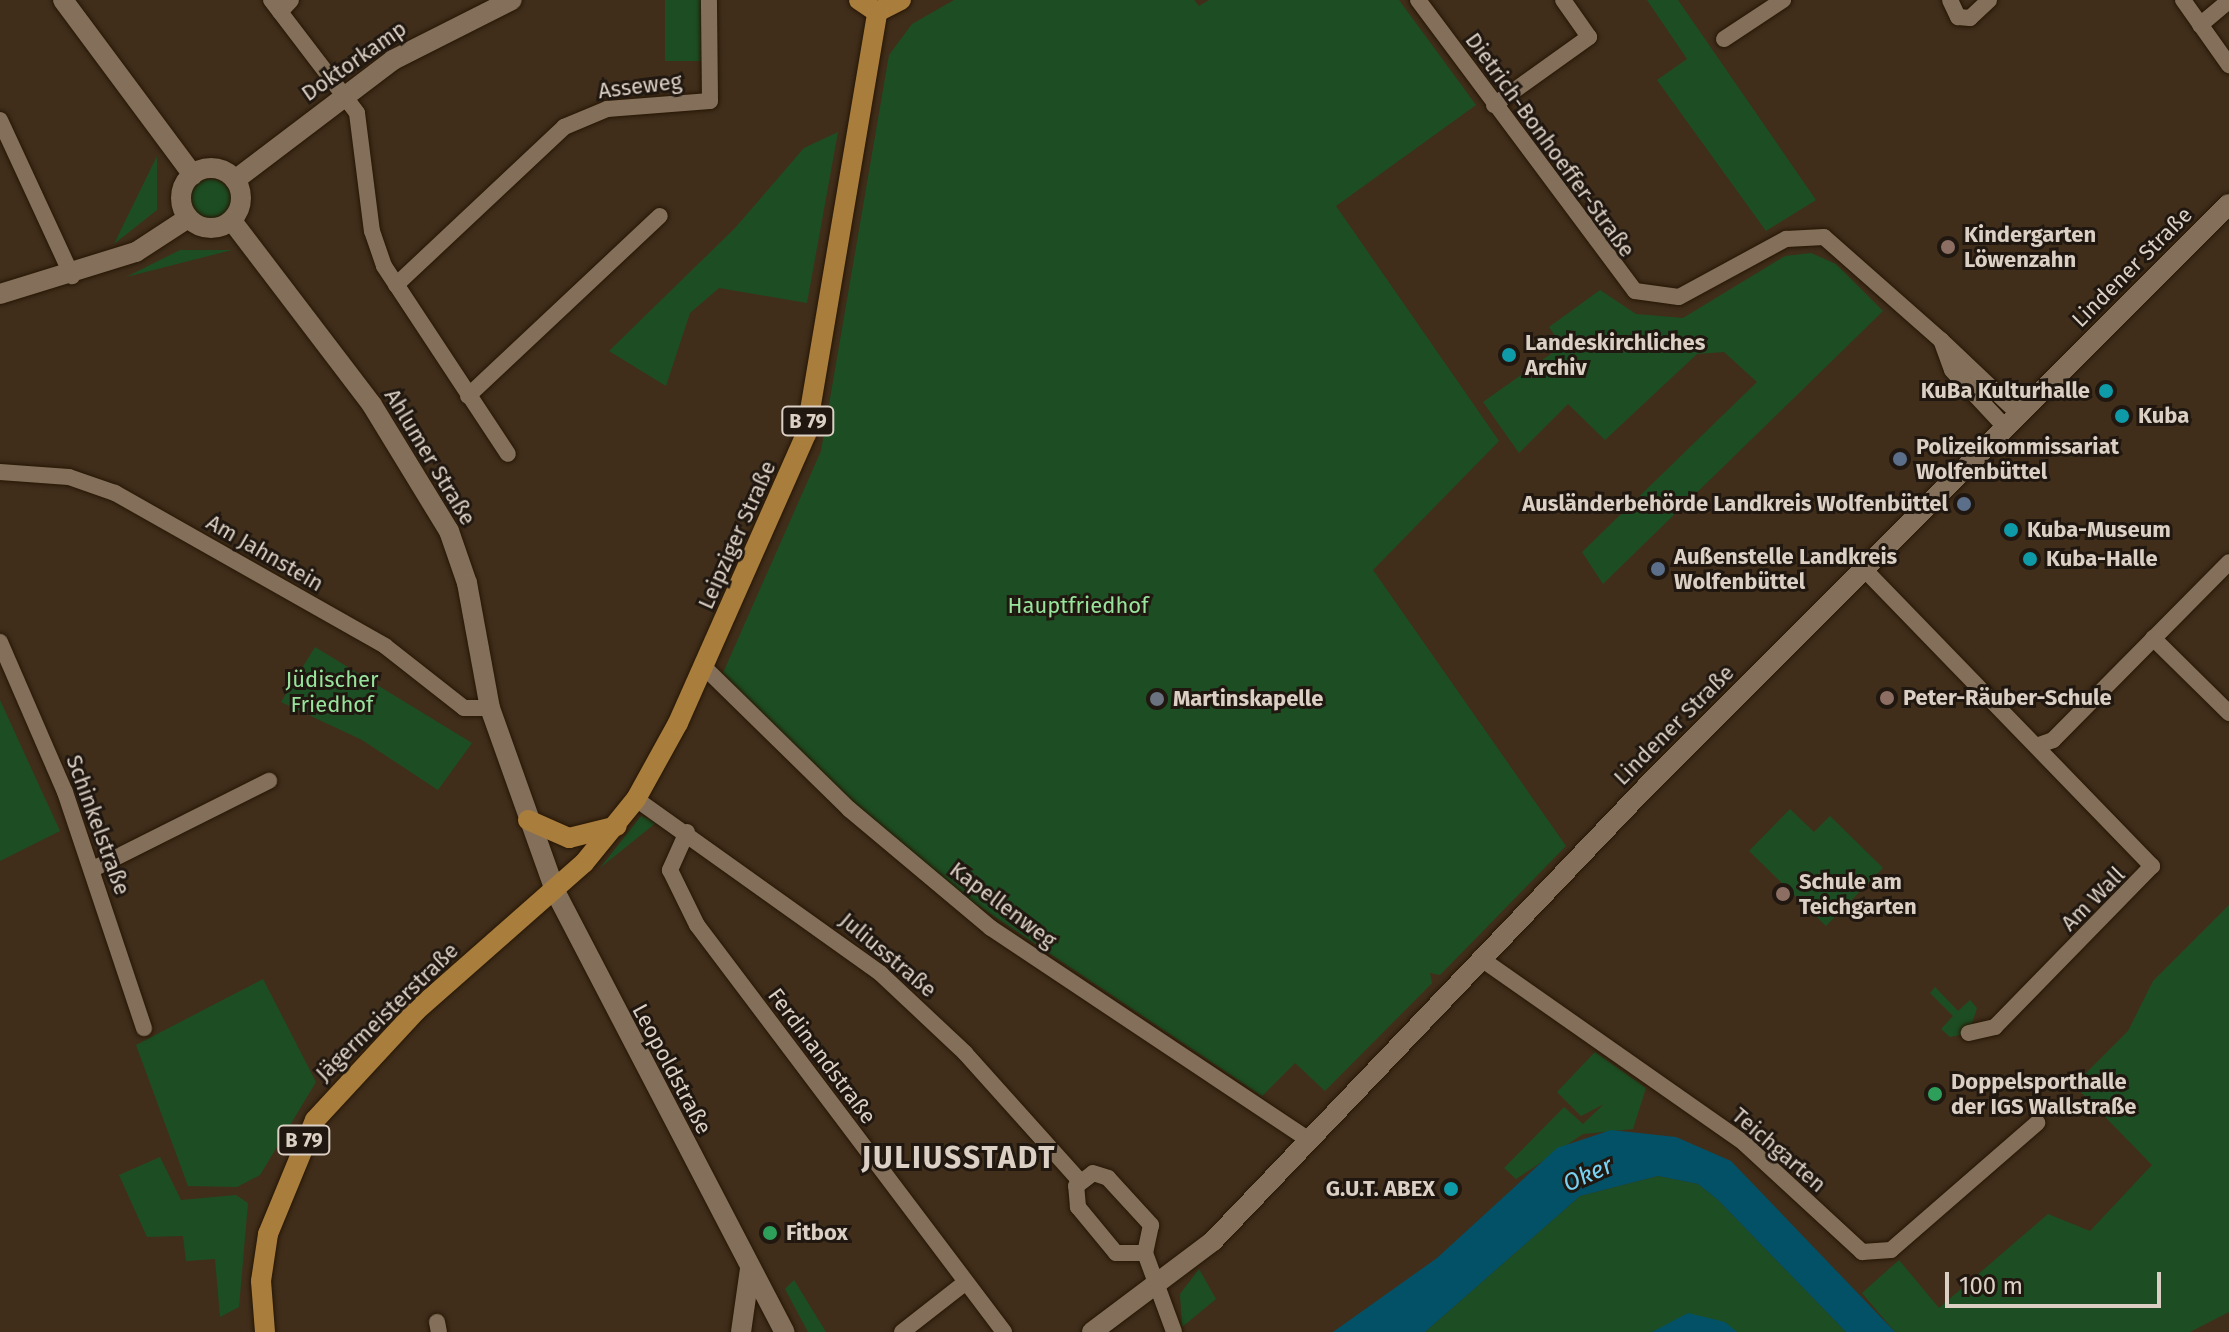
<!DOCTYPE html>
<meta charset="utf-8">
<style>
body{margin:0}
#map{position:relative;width:2229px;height:1332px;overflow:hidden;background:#402e1b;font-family:"Fira Sans",sans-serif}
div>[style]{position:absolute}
.green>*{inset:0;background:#1d4e23;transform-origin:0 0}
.round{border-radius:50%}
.water>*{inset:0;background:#035167}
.roads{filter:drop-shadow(0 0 2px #261604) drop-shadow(0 0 2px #261604)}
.minor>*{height:16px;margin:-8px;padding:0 8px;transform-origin:8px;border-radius:8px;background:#84705a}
.tertiary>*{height:20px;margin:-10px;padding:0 10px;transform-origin:10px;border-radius:10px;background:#84705a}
.secondary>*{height:20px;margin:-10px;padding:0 10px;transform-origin:10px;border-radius:10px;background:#84705a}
.secondary>.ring{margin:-10px;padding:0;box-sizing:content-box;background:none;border:20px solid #84705a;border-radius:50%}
.primary>*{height:20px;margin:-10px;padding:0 10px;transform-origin:10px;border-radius:10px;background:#a97e3d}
.dots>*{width:22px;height:22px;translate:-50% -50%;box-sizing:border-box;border:4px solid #201810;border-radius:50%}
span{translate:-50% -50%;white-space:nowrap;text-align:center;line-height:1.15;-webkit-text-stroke:6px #201810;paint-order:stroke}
.shield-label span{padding:2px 6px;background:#201810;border:2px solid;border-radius:6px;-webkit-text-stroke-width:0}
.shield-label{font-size:20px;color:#dcd0c5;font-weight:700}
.street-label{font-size:22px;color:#dcd0c5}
.poi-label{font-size:22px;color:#dcd0c5;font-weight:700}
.left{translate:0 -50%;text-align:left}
.right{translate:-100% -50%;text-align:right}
.park-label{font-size:22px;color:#98e49d}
.water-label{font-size:24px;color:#77d2f4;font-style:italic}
.district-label{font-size:30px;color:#dcd0c5;font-weight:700;letter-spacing:2px}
.scale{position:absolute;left:1945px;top:1272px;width:216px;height:36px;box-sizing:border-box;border:4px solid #dcd0c5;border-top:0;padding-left:10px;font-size:24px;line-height:28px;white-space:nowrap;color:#dcd0c5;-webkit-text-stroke:6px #201810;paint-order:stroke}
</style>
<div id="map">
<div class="green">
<i style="left:665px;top:0;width:44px;height:61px"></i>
<i style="clip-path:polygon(954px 0,1194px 0,1199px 6px,1209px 0,1399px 0,1476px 105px,1336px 206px,1499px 441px,1373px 570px,1566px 846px,1440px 975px,1430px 973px,1432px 983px,1325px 1091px,1295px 1063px,1262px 1096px,970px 900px,853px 806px,723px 673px,821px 451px,889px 55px,912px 24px)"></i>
<i style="clip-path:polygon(1647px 0,1678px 0,1816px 200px,1766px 231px,1657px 80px,1687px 59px)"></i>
<i style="clip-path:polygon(838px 132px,807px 303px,719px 288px,690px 313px,666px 386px,609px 351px,735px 228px,804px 148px)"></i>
<i style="clip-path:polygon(157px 156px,157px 210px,114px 244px)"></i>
<i class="round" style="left:190px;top:179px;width:42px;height:42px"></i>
<i style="clip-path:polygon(180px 250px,232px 250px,126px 277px)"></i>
<i style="clip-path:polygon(1811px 253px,1836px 264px,1883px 311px,1603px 584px,1582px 552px,1757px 382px,1724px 352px,1697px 354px,1605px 440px,1568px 404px,1519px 453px,1483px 402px,1562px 346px,1549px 327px,1600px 290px,1636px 314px,1683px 318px,1785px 256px)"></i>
<i style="clip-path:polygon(315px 647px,472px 743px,438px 790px,362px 740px,281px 702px)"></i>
<i style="clip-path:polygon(0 700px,60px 831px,0 861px)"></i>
<i style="clip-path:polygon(1790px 809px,1814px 832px,1830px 816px,1883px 868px,1826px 926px,1749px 851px)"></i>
<i style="clip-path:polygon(641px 816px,657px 822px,600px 868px)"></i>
<i style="clip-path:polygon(2229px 905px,2229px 1312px,2190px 1332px,1895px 1332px,1862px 1293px,1899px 1260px,1939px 1308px,2048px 1214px,2090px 1231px,2152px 1165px,2074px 1085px,2128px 1031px,2153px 981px)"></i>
<i style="clip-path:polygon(263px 979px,316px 1082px,260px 1175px,237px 1187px,188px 1186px,136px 1045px)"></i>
<i style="clip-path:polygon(1935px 987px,1958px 1011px,1970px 1000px,1977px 1008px,1969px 1033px,1950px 1037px,1941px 1029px,1953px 1016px,1930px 993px)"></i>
<i style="clip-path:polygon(1595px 1052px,1646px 1088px,1633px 1129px,1583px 1134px,1516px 1179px,1504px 1168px,1564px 1107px,1583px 1124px,1604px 1104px,1581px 1116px,1557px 1092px)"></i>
<i style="clip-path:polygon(160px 1157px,181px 1200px,236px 1195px,248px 1203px,239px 1307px,220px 1317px,215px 1259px,186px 1261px,183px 1236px,147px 1237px,119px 1175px)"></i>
<i style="clip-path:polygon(1658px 1176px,1698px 1184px,1718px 1200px,1846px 1332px,1425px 1332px,1580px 1196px)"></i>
<i style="clip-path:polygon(1199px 1269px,1216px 1299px,1182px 1327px,1180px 1294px)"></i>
<i style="clip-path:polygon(794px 1280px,826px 1332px,808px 1332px,785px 1289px)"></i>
</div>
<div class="water">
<i style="clip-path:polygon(1611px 1130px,1676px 1137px,1731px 1161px,1895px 1332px,1846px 1332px,1718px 1200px,1698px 1184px,1658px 1176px,1580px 1196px,1425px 1332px,1333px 1332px,1437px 1258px,1557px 1148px)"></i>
<i style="clip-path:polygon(1688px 1313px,1725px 1322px,1737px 1332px,1652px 1332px)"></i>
</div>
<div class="roads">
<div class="minor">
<i style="left:271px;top:0;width:142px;rotate:52.7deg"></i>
<i style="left:357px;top:113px;width:119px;rotate:82.8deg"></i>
<i style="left:372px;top:231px;width:37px;rotate:71deg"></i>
<i style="left:384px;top:266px;width:225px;rotate:56.6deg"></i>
<i style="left:1418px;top:0;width:363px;rotate:53.3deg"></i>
<i style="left:1635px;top:291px;width:44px;rotate:7.8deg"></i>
<i style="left:1679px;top:297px;width:122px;rotate:-28.5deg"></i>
<i style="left:1786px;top:239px;width:38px;rotate:-3deg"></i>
<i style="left:1824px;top:237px;width:156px;rotate:41.4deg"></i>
<i style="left:1950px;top:0;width:19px;rotate:65deg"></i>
<i style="left:1958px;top:17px;width:12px;rotate:5deg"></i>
<i style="left:1970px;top:18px;width:26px;rotate:-43deg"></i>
<i style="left:2183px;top:0;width:80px;rotate:54.7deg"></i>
<i style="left:280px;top:12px;width:16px;rotate:-47deg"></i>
<i style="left:2200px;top:25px;width:38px;rotate:-40deg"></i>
<i style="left:1724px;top:39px;width:71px;rotate:-33.5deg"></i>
<i style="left:1494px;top:105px;width:117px;rotate:-35.6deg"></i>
<i style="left:1589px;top:37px;width:45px;rotate:-125.1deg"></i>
<i style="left:0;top:120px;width:172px;rotate:65.2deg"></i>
<i style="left:396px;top:285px;width:231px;rotate:-43.2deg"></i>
<i style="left:564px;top:127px;width:47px;rotate:-22.7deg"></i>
<i style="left:607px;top:109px;width:103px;rotate:-4.4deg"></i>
<i style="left:710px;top:101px;width:101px;rotate:-90.6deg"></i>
<i style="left:468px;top:396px;width:263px;rotate:-43.2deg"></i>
<i style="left:2006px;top:428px;width:79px;rotate:-133deg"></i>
<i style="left:1952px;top:370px;width:32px;rotate:-110deg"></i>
<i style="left:1941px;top:340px;width:108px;rotate:43.5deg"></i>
<i style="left:0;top:472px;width:69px;rotate:4.1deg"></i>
<i style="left:69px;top:477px;width:49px;rotate:19.2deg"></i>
<i style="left:115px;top:493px;width:310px;rotate:29.5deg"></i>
<i style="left:385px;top:646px;width:100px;rotate:38.1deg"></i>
<i style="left:464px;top:708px;width:26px"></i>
<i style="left:1864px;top:569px;width:414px;rotate:45.9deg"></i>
<i style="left:2152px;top:866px;width:225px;rotate:134.3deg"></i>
<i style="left:1995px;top:1027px;width:27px;rotate:167deg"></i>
<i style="left:2153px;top:638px;width:107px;rotate:44.6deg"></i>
<i style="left:0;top:642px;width:163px;rotate:66.6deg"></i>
<i style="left:65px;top:792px;width:249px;rotate:71.5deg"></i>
<i style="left:704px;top:667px;width:203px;rotate:44.4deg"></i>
<i style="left:849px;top:809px;width:185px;rotate:40deg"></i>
<i style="left:991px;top:928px;width:380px;rotate:33.7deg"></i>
<i style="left:2036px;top:746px;width:18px;rotate:-19deg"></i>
<i style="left:2053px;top:740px;width:250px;rotate:-45.3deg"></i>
<i style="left:636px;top:799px;width:301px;rotate:35.5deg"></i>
<i style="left:881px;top:974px;width:115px;rotate:43.2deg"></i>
<i style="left:965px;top:1053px;width:171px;rotate:48.1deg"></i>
<i style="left:687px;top:832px;width:42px;rotate:114.1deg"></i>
<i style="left:670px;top:870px;width:61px;rotate:63.9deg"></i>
<i style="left:697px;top:925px;width:510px;rotate:52.97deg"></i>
<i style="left:93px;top:869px;width:197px;rotate:-26.6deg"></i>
<i style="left:1480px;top:958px;width:322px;rotate:35deg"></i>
<i style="left:1744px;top:1143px;width:161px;rotate:42.7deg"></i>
<i style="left:1862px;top:1252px;width:29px;rotate:-4deg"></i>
<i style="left:1891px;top:1250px;width:194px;rotate:-41deg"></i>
<i style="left:1093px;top:1173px;width:16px;rotate:18deg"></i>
<i style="left:1108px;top:1178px;width:64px;rotate:47.5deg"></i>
<i style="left:1151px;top:1225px;width:29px;rotate:102deg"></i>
<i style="left:1145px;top:1253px;width:29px;rotate:180deg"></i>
<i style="left:1116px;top:1253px;width:60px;rotate:-129.6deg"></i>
<i style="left:1078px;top:1207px;width:21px;rotate:-95deg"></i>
<i style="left:1076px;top:1186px;width:21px;rotate:-37deg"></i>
<i style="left:1145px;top:1253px;width:84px;rotate:69.8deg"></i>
<i style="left:437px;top:1322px;width:10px;rotate:79deg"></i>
<i style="left:902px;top:1332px;width:81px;rotate:-38deg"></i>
</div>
<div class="tertiary">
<i style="left:235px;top:180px;width:198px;rotate:-37.2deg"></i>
<i style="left:393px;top:60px;width:133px;rotate:-26.8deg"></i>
<i style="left:0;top:294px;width:142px;rotate:-17.2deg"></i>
<i style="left:136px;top:252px;width:62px;rotate:-33.2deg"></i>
<i style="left:555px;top:891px;width:497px;rotate:62.5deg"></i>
<i style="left:741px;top:1332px;width:64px;rotate:-81.9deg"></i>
</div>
<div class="secondary">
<i style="left:63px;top:0;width:218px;rotate:53.4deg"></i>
<i class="ring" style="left:181px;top:168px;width:40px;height:40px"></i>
<i style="left:232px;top:221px;width:231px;rotate:52.7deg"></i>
<i style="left:372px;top:405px;width:148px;rotate:58.6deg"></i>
<i style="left:449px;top:531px;width:55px;rotate:70.9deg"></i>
<i style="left:467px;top:583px;width:127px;rotate:79.6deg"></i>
<i style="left:490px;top:708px;width:194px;rotate:70.4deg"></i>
<i style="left:1092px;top:1332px;width:151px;rotate:-36.9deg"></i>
<i style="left:1213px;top:1241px;width:629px;rotate:-46.35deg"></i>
<i style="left:1647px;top:786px;width:823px;rotate:-45deg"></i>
</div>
<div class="primary">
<i style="left:859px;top:0;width:22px;rotate:34deg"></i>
<i style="left:877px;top:12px;width:27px;rotate:-27deg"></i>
<i style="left:528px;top:820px;width:45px;rotate:23.7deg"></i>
<i style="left:569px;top:838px;width:49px;rotate:-14deg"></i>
<i style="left:265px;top:1332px;width:51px;rotate:-94.5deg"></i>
<i style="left:261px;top:1281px;width:48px;rotate:-81.5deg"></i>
<i style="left:268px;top:1234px;width:123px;rotate:-67.6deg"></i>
<i style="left:315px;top:1120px;width:149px;rotate:-47.2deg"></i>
<i style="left:416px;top:1011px;width:224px;rotate:-41.4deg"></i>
<i style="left:584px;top:863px;width:82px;rotate:-50.9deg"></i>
<i style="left:636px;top:799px;width:87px;rotate:-61.1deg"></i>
<i style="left:678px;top:723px;width:316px;rotate:-66.1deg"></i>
<i style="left:806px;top:434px;width:428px;rotate:-80.4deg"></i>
</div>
</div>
<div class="dots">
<i style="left:1948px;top:247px;background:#8d6e63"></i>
<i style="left:1509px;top:355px;background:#0f9aa8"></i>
<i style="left:2106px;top:391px;background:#0f9aa8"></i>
<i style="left:2122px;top:416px;background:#0f9aa8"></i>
<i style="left:1900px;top:459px;background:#5c6f8a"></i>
<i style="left:1964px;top:504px;background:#5c6f8a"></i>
<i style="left:2011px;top:530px;background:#0f9aa8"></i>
<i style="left:2030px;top:559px;background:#0f9aa8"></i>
<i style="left:1658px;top:569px;background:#5c6f8a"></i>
<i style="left:1887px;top:698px;background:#8d6e63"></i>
<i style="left:1157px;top:699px;background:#6b7280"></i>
<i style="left:1783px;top:894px;background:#8d6e63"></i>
<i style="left:1935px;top:1094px;background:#2e9e5b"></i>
<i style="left:1451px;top:1189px;background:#0f9aa8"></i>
<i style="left:770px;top:1233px;background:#2e9e5b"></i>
</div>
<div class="shield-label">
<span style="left:808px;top:421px">B 79</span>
<span style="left:304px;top:1140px">B 79</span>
</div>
<div class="street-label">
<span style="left:354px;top:61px;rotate:-35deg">Doktorkamp</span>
<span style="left:640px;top:86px;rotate:-7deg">Asseweg</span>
<span style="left:1550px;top:145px;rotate:54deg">Dietrich-Bonhoeffer-Straße</span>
<span style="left:2132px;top:267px;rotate:-45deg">Lindener Straße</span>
<span style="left:430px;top:457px;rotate:59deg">Ahlumer Straße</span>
<span style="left:737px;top:535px;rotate:-66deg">Leipziger Straße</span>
<span style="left:265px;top:553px;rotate:30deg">Am Jahnstein</span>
<span style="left:1674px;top:725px;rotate:-45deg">Lindener Straße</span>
<span style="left:98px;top:825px;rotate:70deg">Schinkelstraße</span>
<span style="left:2093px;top:899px;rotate:-45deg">Am Wall</span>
<span style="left:1003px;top:905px;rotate:37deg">Kapellenweg</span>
<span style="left:888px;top:955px;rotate:40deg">Juliusstraße</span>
<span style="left:387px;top:1012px;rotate:-44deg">Jägermeisterstraße</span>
<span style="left:822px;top:1056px;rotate:53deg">Ferdinandstraße</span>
<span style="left:672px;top:1069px;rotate:62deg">Leopoldstraße</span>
<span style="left:1779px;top:1150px;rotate:41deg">Teichgarten</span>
</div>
<div class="poi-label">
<span class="left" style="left:1964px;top:247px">Kindergarten<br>Löwenzahn</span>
<span class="left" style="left:1525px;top:355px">Landeskirchliches<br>Archiv</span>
<span class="right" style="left:2090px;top:391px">KuBa Kulturhalle</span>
<span class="left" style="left:2138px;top:416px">Kuba</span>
<span class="left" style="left:1916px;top:459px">Polizeikommissariat<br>Wolfenbüttel</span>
<span class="right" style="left:1948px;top:504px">Ausländerbehörde Landkreis Wolfenbüttel</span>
<span class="left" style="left:2027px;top:530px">Kuba-Museum</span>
<span class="left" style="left:1674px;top:569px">Außenstelle Landkreis<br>Wolfenbüttel</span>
<span class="left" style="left:2046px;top:559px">Kuba-Halle</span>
<span class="left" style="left:1903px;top:698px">Peter-Räuber-Schule</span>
<span class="left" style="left:1173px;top:699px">Martinskapelle</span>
<span class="left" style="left:1799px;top:894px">Schule am<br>Teichgarten</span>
<span class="left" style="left:1951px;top:1094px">Doppelsporthalle<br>der IGS Wallstraße</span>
<span class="right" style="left:1435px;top:1189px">G.U.T. ABEX</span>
<span class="left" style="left:786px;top:1233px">Fitbox</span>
</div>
<div class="park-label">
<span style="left:1078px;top:606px">Hauptfriedhof</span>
<span style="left:332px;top:692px">Jüdischer<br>Friedhof</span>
</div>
<div class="water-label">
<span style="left:1588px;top:1175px;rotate:-24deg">Oker</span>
</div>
<div class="district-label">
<span style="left:959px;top:1158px">JULIUSSTADT</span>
</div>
<div class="scale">100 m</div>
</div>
